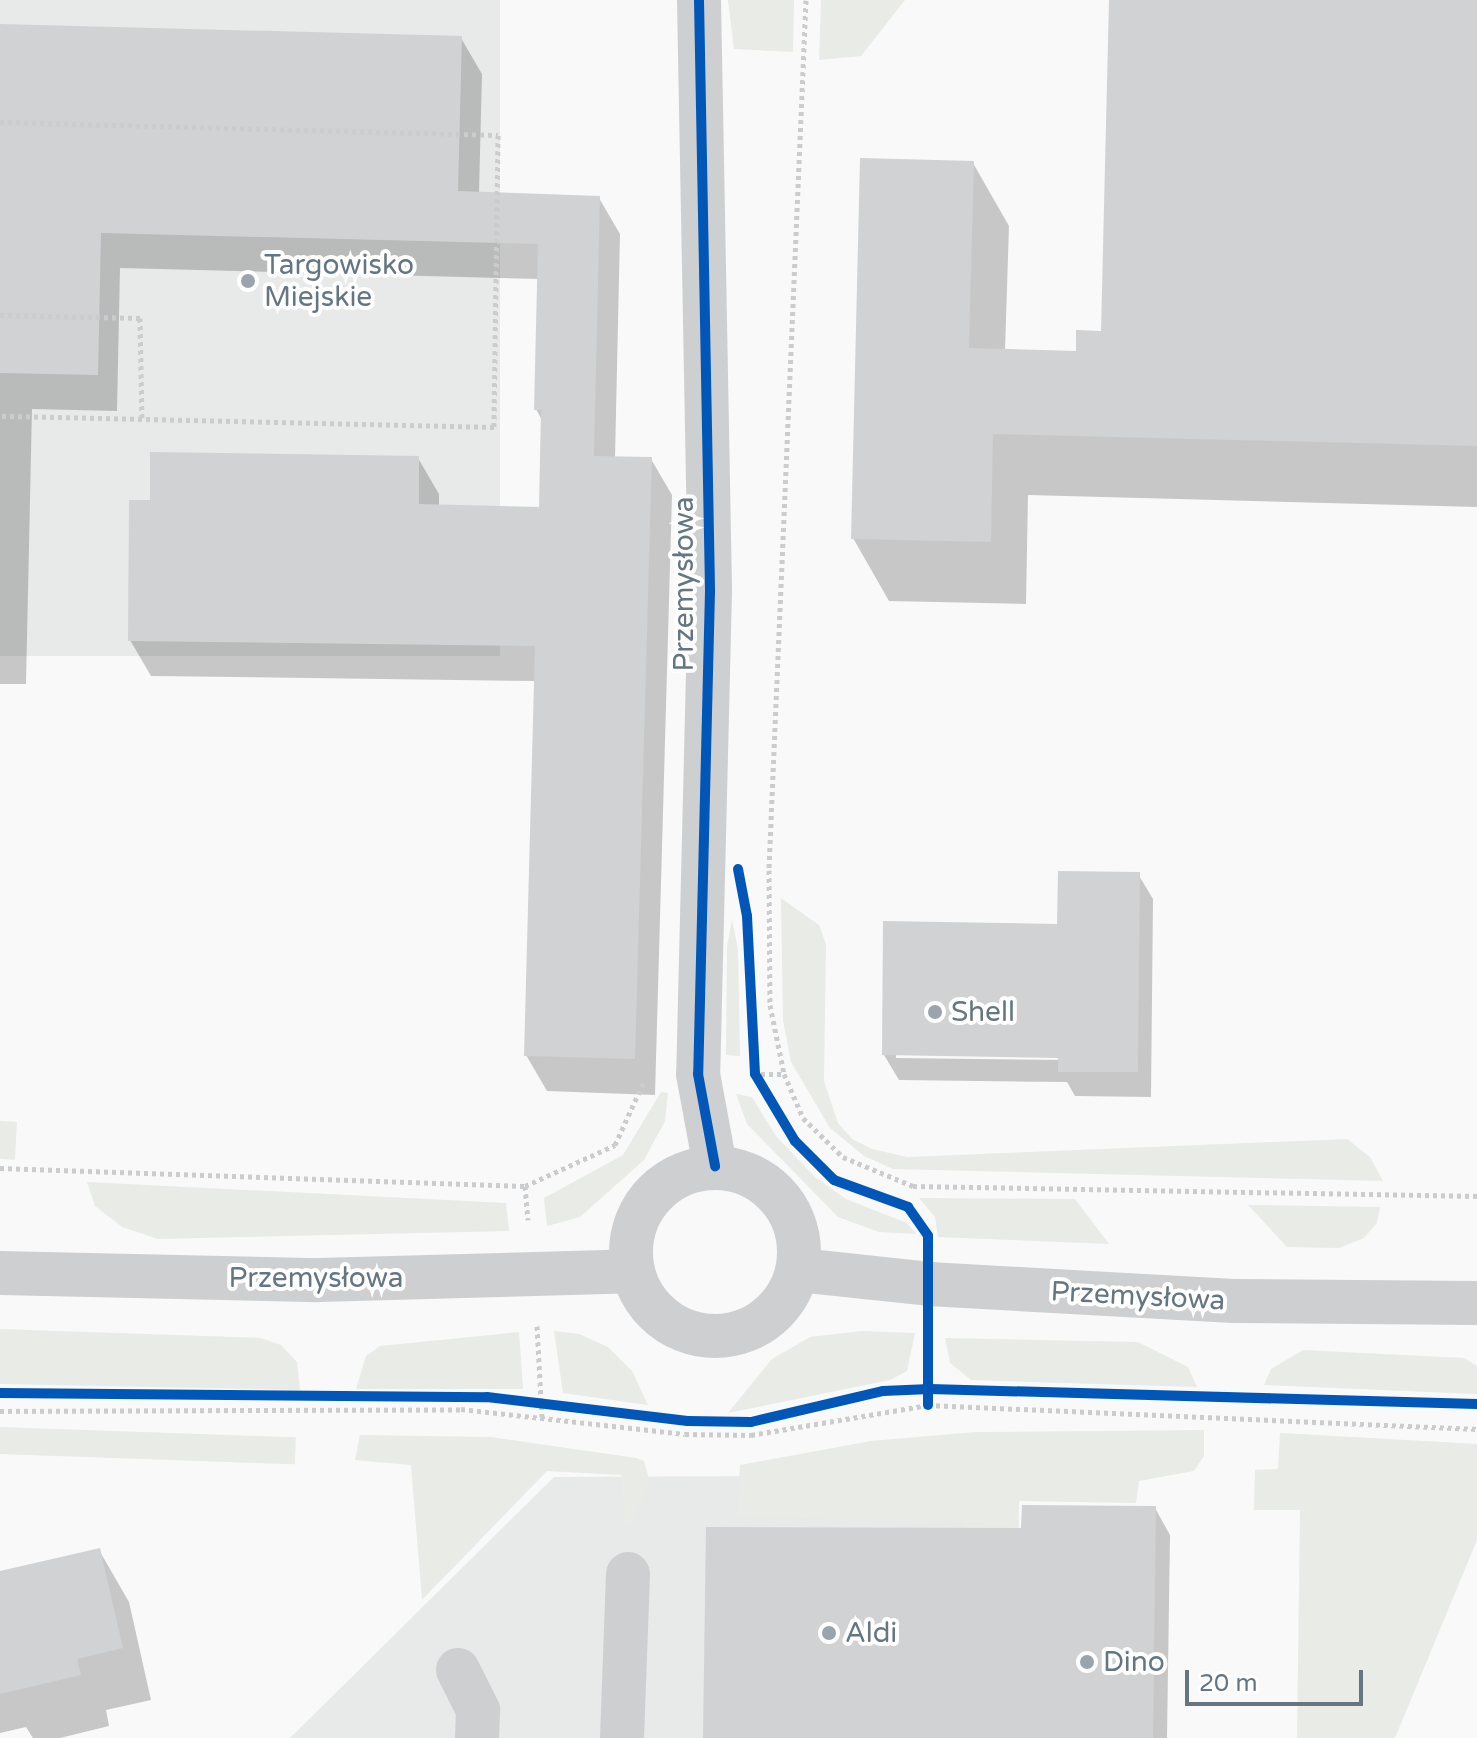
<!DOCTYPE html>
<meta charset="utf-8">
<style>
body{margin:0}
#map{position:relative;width:1477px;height:1738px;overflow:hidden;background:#f9f9f9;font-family:"Varela Round",sans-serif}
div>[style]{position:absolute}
.built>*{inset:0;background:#e8e9e9;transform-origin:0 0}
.green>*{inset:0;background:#e8ebe6;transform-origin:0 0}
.shadow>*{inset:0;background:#0003}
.building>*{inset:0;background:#d0d2d3}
.path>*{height:5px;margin-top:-2.5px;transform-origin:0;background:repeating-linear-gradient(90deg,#cbcccd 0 4px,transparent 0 8px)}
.minor>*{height:44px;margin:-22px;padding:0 22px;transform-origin:22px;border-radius:22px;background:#cecfd0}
.minor>.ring{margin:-22px;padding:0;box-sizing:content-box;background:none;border:44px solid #cecfd0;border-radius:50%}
.cycleway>*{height:10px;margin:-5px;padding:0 5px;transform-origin:5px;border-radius:5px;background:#0057b8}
.dots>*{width:22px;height:22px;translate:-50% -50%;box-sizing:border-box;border:4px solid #fff;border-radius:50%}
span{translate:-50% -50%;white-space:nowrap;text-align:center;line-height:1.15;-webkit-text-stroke:8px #fff;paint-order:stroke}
.poi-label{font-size:28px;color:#657683}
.left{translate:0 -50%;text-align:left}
.street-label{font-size:28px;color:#657683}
.scale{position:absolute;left:1185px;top:1670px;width:178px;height:36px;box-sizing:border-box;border:4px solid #657683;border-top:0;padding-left:10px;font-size:24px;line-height:28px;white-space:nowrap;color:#657683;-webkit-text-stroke:6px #fff;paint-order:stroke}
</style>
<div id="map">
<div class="built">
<i style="left:0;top:0;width:500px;height:656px"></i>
<i style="clip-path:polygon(993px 1475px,989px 1738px,290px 1738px,554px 1477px)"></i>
</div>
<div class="green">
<i style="clip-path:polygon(728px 0,794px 0,793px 52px,734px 49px)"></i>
<i style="clip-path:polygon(821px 0,905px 0,861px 56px,819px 60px)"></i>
<i style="clip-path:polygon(781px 898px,819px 925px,826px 944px,824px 1081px,838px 1123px,852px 1139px,872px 1149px,907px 1157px,1347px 1139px,1370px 1157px,1383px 1181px,893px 1169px,864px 1156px,830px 1128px,791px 1062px,783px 1020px)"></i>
<i style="clip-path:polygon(732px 920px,738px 949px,740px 1056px,726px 1055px,727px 946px)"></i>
<i style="clip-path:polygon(661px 1092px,668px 1093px,665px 1121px,644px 1160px,580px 1217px,547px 1226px,544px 1198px,623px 1155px)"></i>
<i style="clip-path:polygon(736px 1094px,752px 1097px,776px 1136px,815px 1177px,846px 1199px,907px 1223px,916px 1234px,879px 1232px,838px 1217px,747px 1124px)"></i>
<i style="left:0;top:1121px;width:17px;height:38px;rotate:3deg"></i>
<i style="clip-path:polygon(87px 1182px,506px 1203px,509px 1231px,158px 1239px,122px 1227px,95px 1206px)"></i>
<i style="clip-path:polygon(919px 1198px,1075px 1199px,1109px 1244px,938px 1237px,935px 1217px)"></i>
<i style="clip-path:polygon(1248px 1205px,1380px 1207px,1377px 1223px,1364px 1238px,1339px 1248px,1287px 1247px)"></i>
<i style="clip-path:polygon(0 1329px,261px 1338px,281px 1345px,297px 1362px,300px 1390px,0 1384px)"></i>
<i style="clip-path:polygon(554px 1331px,579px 1334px,608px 1347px,632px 1371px,648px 1405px,563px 1393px)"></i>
<i style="clip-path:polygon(862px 1331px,915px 1333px,907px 1371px,890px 1380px,728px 1413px,772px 1359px,810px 1337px)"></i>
<i style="clip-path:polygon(519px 1332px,523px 1389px,356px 1389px,366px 1356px,380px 1346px)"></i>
<i style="clip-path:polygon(945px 1338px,1138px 1342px,1188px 1367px,1197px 1387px,971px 1380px,950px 1363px)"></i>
<i style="clip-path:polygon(1303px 1350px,1464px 1358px,1477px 1366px,1477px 1394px,1264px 1385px,1271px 1369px)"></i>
<i style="left:0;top:1427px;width:296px;height:27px;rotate:2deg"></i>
<i style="clip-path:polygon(1204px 1430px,1204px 1456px,1194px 1471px,1139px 1481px,1136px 1503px,1019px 1501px,1017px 1738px,962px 1738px,963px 1522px,737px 1517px,740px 1465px,871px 1441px,976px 1432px)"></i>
<i style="clip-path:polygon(1280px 1433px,1477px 1444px,1477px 1540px,1395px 1738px,1297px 1738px,1300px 1510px,1254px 1510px,1255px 1470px,1278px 1469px)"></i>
<i style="clip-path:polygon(360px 1435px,491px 1437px,636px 1458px,644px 1461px,650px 1482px,632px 1522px,624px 1525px,621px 1475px,547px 1471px,422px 1600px,411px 1465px,355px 1460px)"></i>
</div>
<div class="shadow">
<i style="clip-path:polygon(1111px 0,1477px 0,1477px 507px,1028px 495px,1026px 604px,889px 601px,853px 538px,973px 163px,1009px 226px,1005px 351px,1078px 353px,1103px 333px)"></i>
<i style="clip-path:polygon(0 26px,461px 38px,482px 74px,479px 193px,599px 198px,620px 234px,615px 458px,651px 459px,672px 495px,655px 1095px,547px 1091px,526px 1055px,536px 681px,151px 676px,130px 640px,152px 502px,418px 458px,439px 494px,439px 506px,541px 509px,543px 422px,536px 409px,539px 279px,120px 268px,117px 411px,32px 409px,26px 684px,0 684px)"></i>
<i style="clip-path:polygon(evenodd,1138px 874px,1153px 899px,1151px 1097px,1075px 1096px,1067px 1082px,899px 1080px,884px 1055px,1138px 874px,896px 1054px,1068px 1056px,1068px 1060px,896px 1058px,896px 1054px)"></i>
<i style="clip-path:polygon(1155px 1508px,1170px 1535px,1167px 1738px,705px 1738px,1023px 1530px)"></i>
<i style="clip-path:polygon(99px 1550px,129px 1602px,151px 1700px,106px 1710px,109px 1726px,60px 1738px,33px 1738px,26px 1727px,0 1733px,0 1573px)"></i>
</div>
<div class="building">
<i style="clip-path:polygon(1109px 0,1477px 0,1477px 446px,993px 434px,991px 542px,851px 539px,860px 158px,974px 161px,969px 348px,1076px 351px,1076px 330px,1101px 331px)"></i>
<i style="clip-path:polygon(0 24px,462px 36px,458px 191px,600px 196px,594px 456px,652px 457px,635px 1059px,524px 1056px,535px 646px,128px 641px,129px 500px,150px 500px,150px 452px,419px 456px,419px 504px,539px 507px,541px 410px,534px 410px,538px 244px,101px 233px,98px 375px,0 373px)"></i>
<i style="clip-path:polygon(1058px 871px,1140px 872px,1138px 1072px,1058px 1072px,1058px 1058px,882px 1055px,883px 921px,1057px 924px)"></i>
<i style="clip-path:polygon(1022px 1505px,1156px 1506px,1153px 1738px,703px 1738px,706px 1527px,1021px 1528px)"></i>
<i style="clip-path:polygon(100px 1548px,123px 1648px,77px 1659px,81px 1675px,0 1694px,0 1571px)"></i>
</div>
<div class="path">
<i style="left:806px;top:0;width:871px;rotate:92.44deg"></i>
<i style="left:769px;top:870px;width:135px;rotate:89.6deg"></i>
<i style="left:770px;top:1005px;width:70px;rotate:78.5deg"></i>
<i style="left:784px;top:1074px;width:48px;rotate:66.6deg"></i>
<i style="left:803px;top:1118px;width:56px;rotate:44.3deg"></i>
<i style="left:843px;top:1157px;width:76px;rotate:22.5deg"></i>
<i style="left:913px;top:1186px;width:564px;rotate:1.02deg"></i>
<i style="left:0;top:122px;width:498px;rotate:1.5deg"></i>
<i style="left:498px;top:135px;width:292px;rotate:90.8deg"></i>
<i style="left:494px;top:427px;width:494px;rotate:-178.7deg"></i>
<i style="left:0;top:315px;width:140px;rotate:1.2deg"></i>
<i style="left:140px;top:318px;width:102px;rotate:88.9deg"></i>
<i style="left:753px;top:1074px;width:30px"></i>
<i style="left:0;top:1168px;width:525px;rotate:1.96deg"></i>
<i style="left:525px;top:1186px;width:99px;rotate:-24.5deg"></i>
<i style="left:615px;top:1145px;width:70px;rotate:-65.6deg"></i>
<i style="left:525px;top:1186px;width:34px;rotate:85deg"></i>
<i style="left:537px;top:1326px;width:91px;rotate:86.9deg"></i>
<i style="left:0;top:1411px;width:461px;rotate:-0.2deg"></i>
<i style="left:461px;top:1409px;width:225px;rotate:6.4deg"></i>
<i style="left:685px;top:1434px;width:66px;rotate:0.9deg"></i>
<i style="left:751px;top:1435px;width:180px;rotate:-9.6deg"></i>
<i style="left:928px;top:1405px;width:550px;rotate:2.5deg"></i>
</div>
<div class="minor">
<i style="left:699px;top:0;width:591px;rotate:88.93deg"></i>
<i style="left:710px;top:591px;width:483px;rotate:91.4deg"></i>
<i style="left:698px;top:1074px;width:94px;rotate:79.5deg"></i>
<i class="ring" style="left:631px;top:1168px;width:124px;height:124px"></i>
<i style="left:799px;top:1270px;width:131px;rotate:6.1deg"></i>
<i style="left:929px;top:1284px;width:305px;rotate:3.2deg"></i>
<i style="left:1234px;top:1301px;width:243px;rotate:0.5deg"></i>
<i style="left:0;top:1273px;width:319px;rotate:1.3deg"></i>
<i style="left:319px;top:1280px;width:313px;rotate:-1.6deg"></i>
<i style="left:458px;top:1670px;width:45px;rotate:63.4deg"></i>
<i style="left:478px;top:1710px;width:28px;rotate:92deg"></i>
<i style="left:622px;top:1738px;width:164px;rotate:-87.9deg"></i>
</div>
<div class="cycleway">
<i style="left:699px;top:0;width:591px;rotate:88.93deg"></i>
<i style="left:710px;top:591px;width:483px;rotate:91.4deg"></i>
<i style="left:698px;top:1074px;width:94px;rotate:79.5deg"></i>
<i style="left:738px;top:869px;width:48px;rotate:79.2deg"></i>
<i style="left:747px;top:916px;width:158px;rotate:87.1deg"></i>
<i style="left:755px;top:1074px;width:78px;rotate:59.2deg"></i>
<i style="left:795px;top:1141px;width:55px;rotate:45deg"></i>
<i style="left:834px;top:1180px;width:79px;rotate:20deg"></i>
<i style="left:908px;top:1207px;width:35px;rotate:55deg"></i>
<i style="left:928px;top:1236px;width:169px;rotate:90deg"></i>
<i style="left:0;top:1393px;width:487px;rotate:0.5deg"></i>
<i style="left:487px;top:1397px;width:202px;rotate:6.8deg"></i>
<i style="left:688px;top:1421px;width:63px;rotate:0.9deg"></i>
<i style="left:751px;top:1422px;width:136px;rotate:-13.2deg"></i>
<i style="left:883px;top:1391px;width:47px;rotate:-2.4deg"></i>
<i style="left:930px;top:1389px;width:547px;rotate:1.57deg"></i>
</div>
<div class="dots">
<i style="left:248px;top:281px;background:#99a4ac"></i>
<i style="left:935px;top:1012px;background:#99a4ac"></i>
<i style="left:829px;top:1633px;background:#99a4ac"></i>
<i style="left:1087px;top:1662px;background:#99a4ac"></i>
</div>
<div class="poi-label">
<span class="left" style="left:264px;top:281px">Targowisko<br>Miejskie</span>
<span class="left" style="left:951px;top:1012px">Shell</span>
<span class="left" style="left:845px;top:1633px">Aldi</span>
<span class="left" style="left:1103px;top:1662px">Dino</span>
</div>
<div class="street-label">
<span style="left:684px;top:584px;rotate:-90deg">Przemysłowa</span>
<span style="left:316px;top:1278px">Przemysłowa</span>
<span style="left:1138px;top:1296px;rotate:3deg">Przemysłowa</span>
</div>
<div class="scale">20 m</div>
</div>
